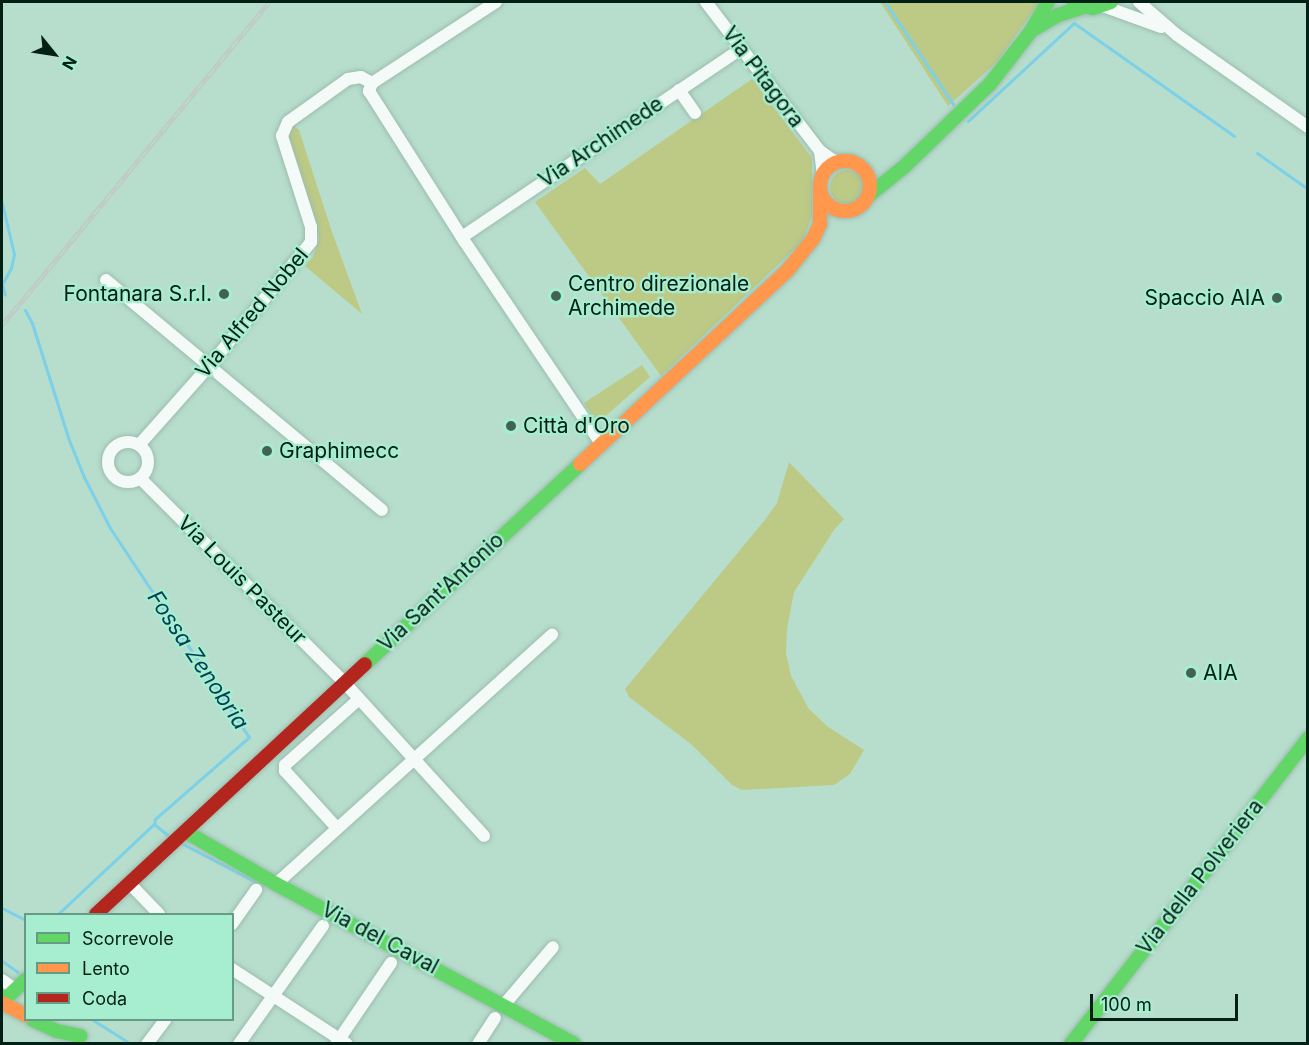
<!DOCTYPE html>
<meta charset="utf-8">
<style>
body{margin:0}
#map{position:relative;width:1309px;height:1045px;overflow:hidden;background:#b7decd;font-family:Inter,sans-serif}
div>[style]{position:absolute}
.green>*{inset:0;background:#bcca85}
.round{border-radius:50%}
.stream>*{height:3px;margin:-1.5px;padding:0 1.5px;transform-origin:1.5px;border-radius:1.5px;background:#7cd0e7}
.roads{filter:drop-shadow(0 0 2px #9dbcaf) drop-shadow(0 0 2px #9dbcaf)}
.street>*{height:12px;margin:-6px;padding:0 6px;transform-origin:6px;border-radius:6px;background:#f4faf8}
.street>.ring{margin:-6px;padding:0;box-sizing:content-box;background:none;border:12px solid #f4faf8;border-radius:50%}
.fast>*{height:14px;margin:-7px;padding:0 7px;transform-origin:7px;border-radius:7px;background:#63d668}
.slow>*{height:14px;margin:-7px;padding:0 7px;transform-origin:7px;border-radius:7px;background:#ff974d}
.slow>.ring{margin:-7px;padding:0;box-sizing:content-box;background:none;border:14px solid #ff974d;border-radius:50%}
.jam>*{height:14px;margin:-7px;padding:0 7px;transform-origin:7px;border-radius:7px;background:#b3261e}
.rail>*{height:5px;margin-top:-2.5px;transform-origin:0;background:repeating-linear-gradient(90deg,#a7eed0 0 9px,#c0cbc7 0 18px);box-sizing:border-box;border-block:2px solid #c0cbc7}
.dots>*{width:16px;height:16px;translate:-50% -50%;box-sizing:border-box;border:3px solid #a7eed0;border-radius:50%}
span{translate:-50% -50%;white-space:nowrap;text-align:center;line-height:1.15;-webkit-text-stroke:4.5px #a7eed0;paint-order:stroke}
.street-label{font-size:21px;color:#032016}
.poi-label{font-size:21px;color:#032016}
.left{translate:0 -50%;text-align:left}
.right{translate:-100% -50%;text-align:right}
.water-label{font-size:22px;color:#014257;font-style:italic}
.frame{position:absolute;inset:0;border:3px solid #032016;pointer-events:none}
.legend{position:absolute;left:24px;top:913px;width:210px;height:108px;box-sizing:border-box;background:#a7eed0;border:2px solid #659c86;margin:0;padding:8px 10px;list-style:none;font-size:18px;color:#032016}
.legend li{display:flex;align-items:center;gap:12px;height:30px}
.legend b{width:30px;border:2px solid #659c86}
.north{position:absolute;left:24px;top:24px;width:60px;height:60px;-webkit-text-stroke:4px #a7eed0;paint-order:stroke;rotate:120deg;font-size:16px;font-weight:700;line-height:24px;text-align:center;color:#032016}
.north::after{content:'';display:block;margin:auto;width:21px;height:27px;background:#032016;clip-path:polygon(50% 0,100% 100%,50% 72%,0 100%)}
.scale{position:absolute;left:1090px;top:994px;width:148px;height:27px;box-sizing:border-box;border:3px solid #032016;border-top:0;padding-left:8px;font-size:18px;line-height:21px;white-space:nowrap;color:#032016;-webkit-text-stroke:4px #a7eed0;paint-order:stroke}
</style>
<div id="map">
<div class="green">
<i style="clip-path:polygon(880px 2px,1040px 2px,996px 63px,948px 106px)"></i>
<i style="clip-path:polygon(752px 79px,812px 158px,812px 216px,803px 241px,661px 376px,535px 202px,585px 168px,600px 184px)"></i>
<i style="clip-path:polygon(291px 124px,299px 130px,332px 232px,362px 314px,305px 266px,313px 257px,319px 238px,288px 138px)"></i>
<i class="round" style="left:830px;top:170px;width:34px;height:34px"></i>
<i style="clip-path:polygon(642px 365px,650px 377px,594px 426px,592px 422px,594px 418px,584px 403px)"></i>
<i style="clip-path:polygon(789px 462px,844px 519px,834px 530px,794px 592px,787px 629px,786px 653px,791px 676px,809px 709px,828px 727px,864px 750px,850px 774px,834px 785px,742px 790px,732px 785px,692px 745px,629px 697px,625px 689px,764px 521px,777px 503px)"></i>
</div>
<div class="stream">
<i style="left:885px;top:2px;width:123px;rotate:56.3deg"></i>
<i style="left:968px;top:121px;width:144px;rotate:-42.8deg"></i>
<i style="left:1074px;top:23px;width:196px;rotate:35.2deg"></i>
<i style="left:1257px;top:153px;width:62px;rotate:35.2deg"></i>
<i style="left:2px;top:203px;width:52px;rotate:76.8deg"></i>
<i style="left:14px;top:254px;width:14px;rotate:102deg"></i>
<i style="left:11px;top:268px;width:18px;rotate:119deg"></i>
<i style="left:2px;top:284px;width:11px;rotate:75deg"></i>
<i style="left:25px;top:310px;width:15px;rotate:62deg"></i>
<i style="left:32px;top:323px;width:123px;rotate:72.5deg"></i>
<i style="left:69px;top:440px;width:40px;rotate:68deg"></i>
<i style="left:84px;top:477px;width:57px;rotate:63deg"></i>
<i style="left:110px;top:528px;width:251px;rotate:56.4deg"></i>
<i style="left:249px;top:737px;width:125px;rotate:138.9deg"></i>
<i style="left:155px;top:819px;width:5px;rotate:101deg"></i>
<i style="left:154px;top:824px;width:21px;rotate:39deg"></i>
<i style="left:181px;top:843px;width:87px;rotate:27.5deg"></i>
<i style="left:2px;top:908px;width:27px;rotate:27deg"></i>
<i style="left:58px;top:914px;width:132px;rotate:-43.2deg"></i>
<i style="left:2px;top:961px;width:19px;rotate:35deg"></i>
<i style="left:93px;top:1020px;width:45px;rotate:32.3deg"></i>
</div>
<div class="roads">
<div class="street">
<i style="left:496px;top:2px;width:148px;rotate:146.8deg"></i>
<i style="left:372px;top:83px;width:9px;rotate:111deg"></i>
<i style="left:369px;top:91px;width:179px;rotate:57.6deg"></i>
<i style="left:465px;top:242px;width:244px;rotate:56deg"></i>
<i style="left:706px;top:2px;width:188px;rotate:52.6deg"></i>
<i style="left:820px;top:151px;width:16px;rotate:35deg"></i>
<i style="left:833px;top:160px;width:8px;rotate:14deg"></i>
<i style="left:1139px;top:2px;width:50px;rotate:41deg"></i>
<i style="left:1177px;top:35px;width:160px;rotate:35.1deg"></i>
<i style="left:1103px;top:6px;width:62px;rotate:19.9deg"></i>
<i style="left:679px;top:90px;width:28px;rotate:55deg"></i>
<i style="left:820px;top:151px;width:23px;rotate:83deg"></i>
<i style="left:462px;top:237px;width:336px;rotate:-34deg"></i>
<i style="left:106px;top:280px;width:359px;rotate:39.8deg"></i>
<i class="ring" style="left:108px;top:442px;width:28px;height:28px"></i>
<i style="left:139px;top:445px;width:107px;rotate:-48.4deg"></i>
<i style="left:210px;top:365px;width:159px;rotate:-50.6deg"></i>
<i style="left:311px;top:242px;width:15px;rotate:-90deg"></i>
<i style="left:311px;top:227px;width:96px;rotate:-107.7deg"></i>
<i style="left:282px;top:136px;width:15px;rotate:-67deg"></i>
<i style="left:288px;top:122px;width:74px;rotate:-35.6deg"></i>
<i style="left:348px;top:79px;width:13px;rotate:-9deg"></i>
<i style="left:361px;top:77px;width:13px;rotate:29deg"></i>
<i style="left:140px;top:478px;width:288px;rotate:45deg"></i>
<i style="left:344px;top:682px;width:208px;rotate:47.7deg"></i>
<i style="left:336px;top:827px;width:76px;rotate:-132.3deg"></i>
<i style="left:285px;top:771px;width:6px;rotate:-90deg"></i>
<i style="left:285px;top:765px;width:99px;rotate:-41.7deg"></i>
<i style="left:129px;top:883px;width:43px;rotate:45.9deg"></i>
<i style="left:276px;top:884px;width:372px;rotate:-42.1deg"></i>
<i style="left:232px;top:924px;width:42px;rotate:-54.8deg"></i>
<i style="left:232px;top:969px;width:137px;rotate:33.1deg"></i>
<i style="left:2px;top:980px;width:16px;rotate:35deg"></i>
<i style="left:503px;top:1006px;width:77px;rotate:-49.7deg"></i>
<i style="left:147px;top:1044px;width:30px;rotate:-53deg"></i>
<i style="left:239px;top:1044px;width:145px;rotate:-54.6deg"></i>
<i style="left:336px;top:1044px;width:98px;rotate:-55.8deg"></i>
<i style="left:478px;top:1044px;width:31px;rotate:-57deg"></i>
</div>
<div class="fast">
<i style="left:1074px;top:4px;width:19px;rotate:12deg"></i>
<i style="left:1093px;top:8px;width:19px;rotate:-18deg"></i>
<i style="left:1034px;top:29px;width:28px;rotate:-30deg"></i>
<i style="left:1058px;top:15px;width:27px;rotate:-17deg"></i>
<i style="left:868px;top:196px;width:48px;rotate:-39deg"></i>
<i style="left:905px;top:166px;width:118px;rotate:-44deg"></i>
<i style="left:990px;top:84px;width:67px;rotate:-52.3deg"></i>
<i style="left:1031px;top:31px;width:34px;rotate:-60deg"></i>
<i style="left:365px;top:664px;width:294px;rotate:-42.9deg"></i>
<i style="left:186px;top:832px;width:104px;rotate:30deg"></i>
<i style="left:276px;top:884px;width:338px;rotate:28.2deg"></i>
<i style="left:2px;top:1002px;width:33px;rotate:-43deg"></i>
<i style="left:33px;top:1020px;width:26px;rotate:25deg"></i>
<i style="left:57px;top:1031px;width:24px;rotate:12deg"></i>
<i style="left:1071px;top:1044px;width:387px;rotate:-52.2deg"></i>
</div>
<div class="slow">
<i class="ring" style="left:820px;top:161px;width:36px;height:36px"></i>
<i style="left:580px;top:464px;width:283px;rotate:-43deg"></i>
<i style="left:787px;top:271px;width:41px;rotate:-50.9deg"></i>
<i style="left:813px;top:239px;width:17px;rotate:-65deg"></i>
<i style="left:820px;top:224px;width:33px;rotate:-90deg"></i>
<i style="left:2px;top:1003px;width:27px;rotate:27deg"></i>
</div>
<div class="jam">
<i style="left:96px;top:914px;width:367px;rotate:-42.9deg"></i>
</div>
</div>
<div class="rail">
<i style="left:2px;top:325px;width:419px;rotate:-50.4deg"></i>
</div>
<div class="dots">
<i style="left:224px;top:294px;background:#426256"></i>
<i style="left:556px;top:296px;background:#426256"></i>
<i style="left:1277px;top:298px;background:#426256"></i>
<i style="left:511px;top:426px;background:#426256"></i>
<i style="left:267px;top:451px;background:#426256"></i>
<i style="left:1191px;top:673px;background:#426256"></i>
</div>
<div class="street-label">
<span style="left:763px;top:77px;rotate:53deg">Via Pitagora</span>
<span style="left:601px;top:142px;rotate:-34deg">Via Archimede</span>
<span style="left:252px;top:313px;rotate:-50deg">Via Alfred Nobel</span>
<span style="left:242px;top:580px;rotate:45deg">Via Louis Pasteur</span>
<span style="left:441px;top:592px;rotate:-43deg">Via Sant'Antonio</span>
<span style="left:1200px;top:877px;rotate:-52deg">Via della Polveriera</span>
<span style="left:380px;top:938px;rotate:28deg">Via del Caval</span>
</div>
<div class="poi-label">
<span class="left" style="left:568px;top:296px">Centro direzionale<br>Archimede</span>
<span class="right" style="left:212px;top:294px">Fontanara S.r.l.</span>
<span class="right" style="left:1265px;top:298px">Spaccio AIA</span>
<span class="left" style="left:523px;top:426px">Città d'Oro</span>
<span class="left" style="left:279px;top:451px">Graphimecc</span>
<span class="left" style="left:1203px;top:673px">AIA</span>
</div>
<div class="water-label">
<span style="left:198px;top:660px;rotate:56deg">Fossa Zenobria</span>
</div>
<div class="frame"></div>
<ul class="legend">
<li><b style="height:8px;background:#63d668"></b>Scorrevole</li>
<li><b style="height:8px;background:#ff974d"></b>Lento</li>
<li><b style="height:8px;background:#b3261e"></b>Coda</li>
</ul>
<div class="north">N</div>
<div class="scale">100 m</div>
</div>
